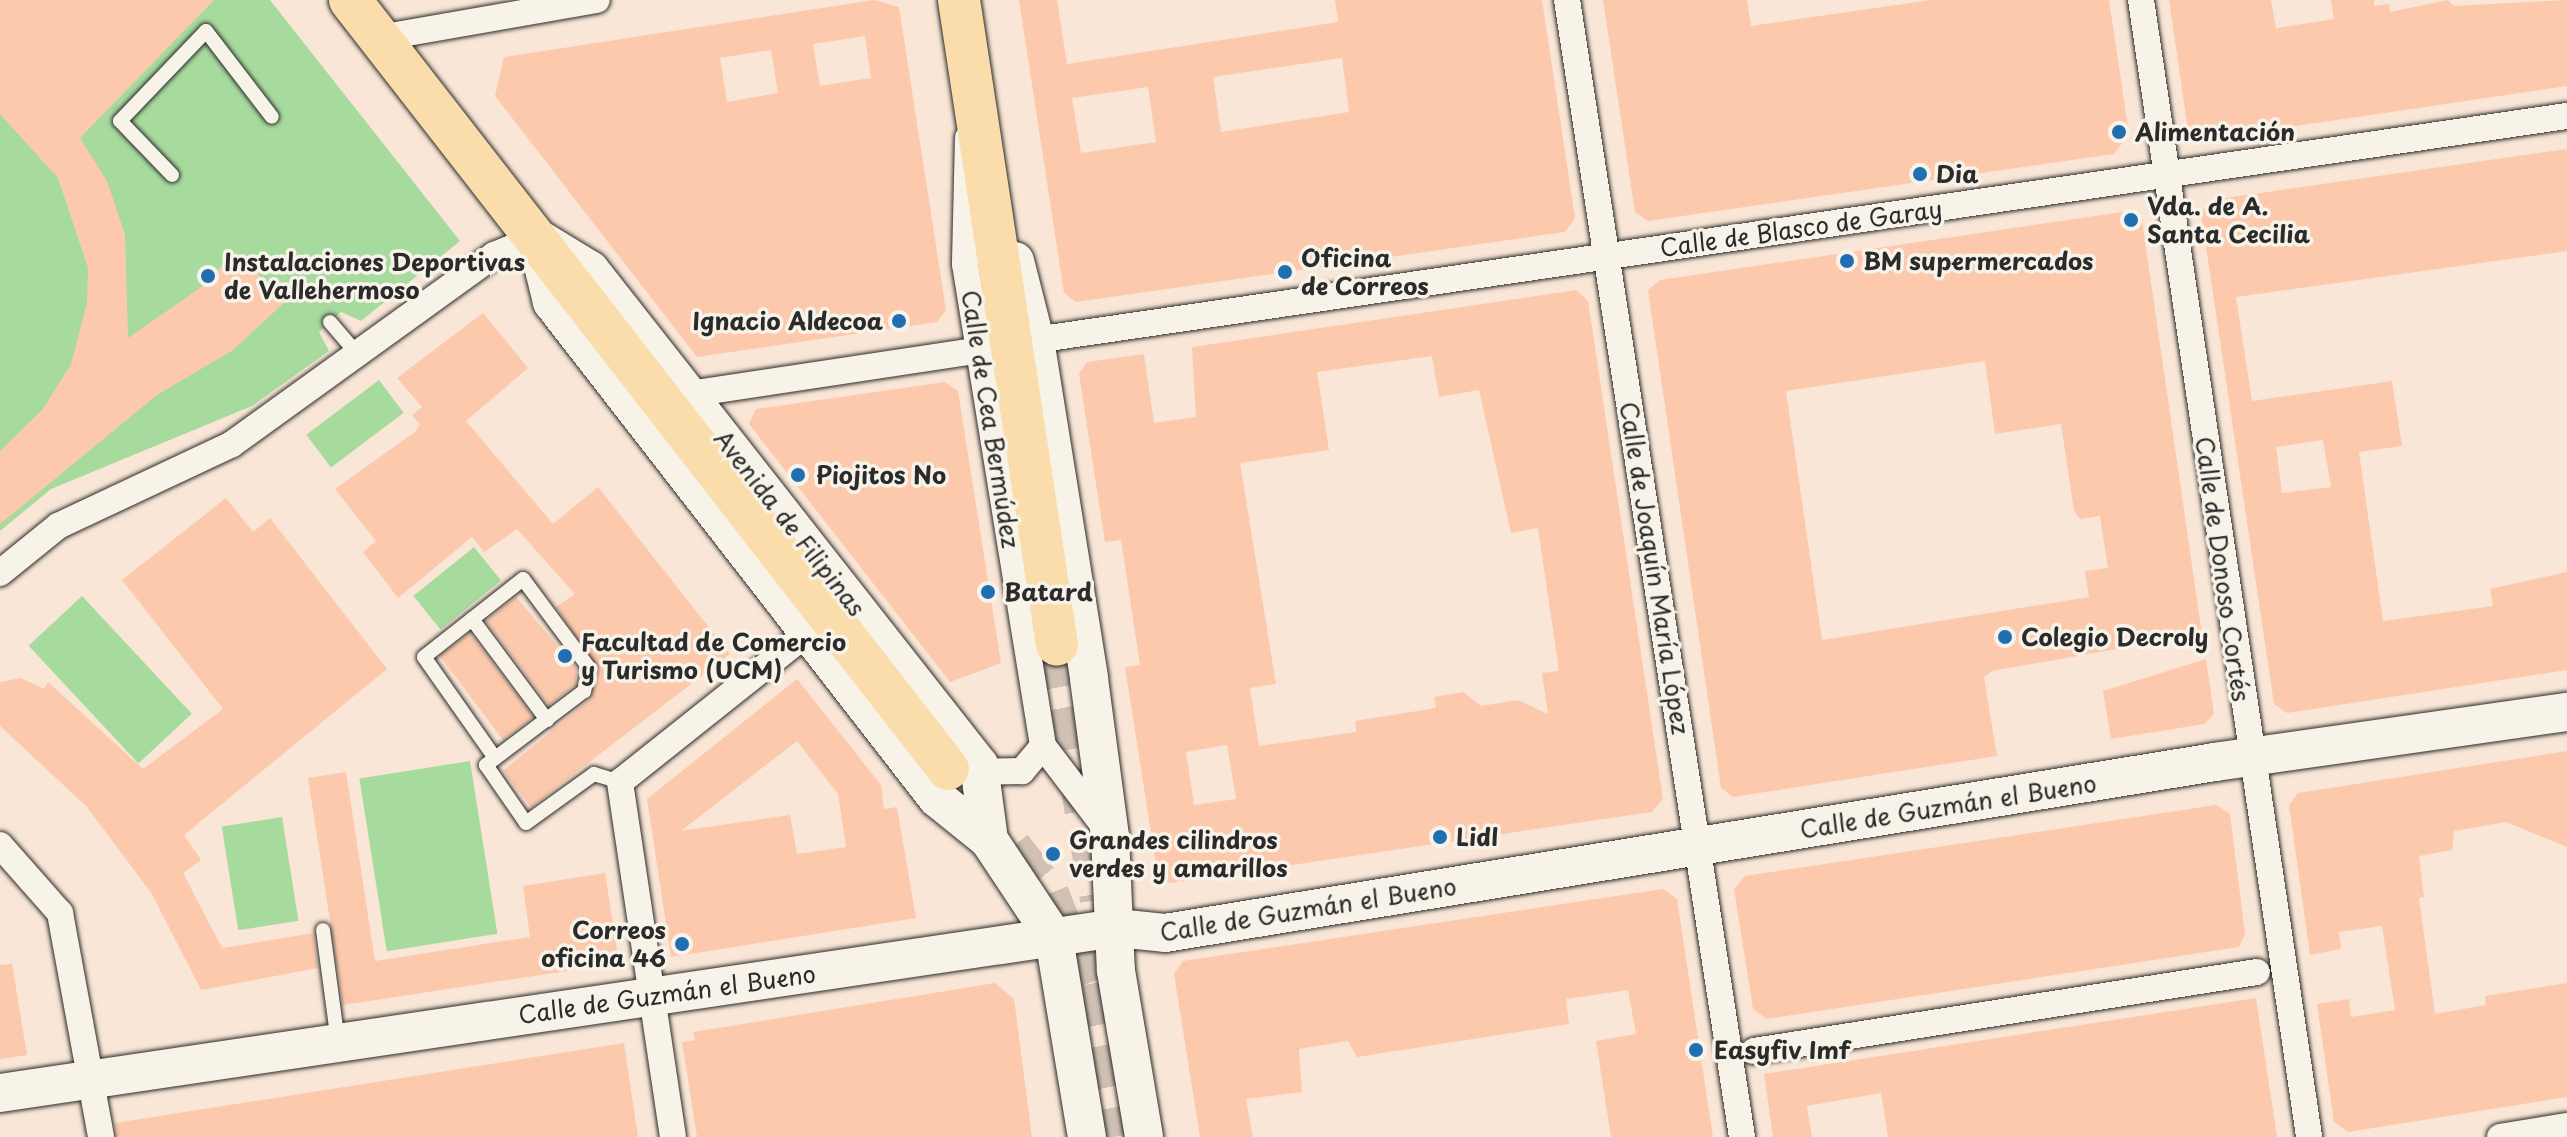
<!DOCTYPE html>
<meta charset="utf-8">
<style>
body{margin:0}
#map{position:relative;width:2567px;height:1137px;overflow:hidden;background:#f9e6d6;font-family:"Playpen Sans",sans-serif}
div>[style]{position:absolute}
.green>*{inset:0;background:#a7db9e;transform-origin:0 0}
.building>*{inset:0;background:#fdc9ad;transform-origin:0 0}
.primary-tunnel>*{height:42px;margin-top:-21px;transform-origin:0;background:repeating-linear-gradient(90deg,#d0c1b4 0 42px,transparent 0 63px)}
.roads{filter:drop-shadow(0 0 2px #2b2b2b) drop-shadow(0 0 2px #2b2b2b)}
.lane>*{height:14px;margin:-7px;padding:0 7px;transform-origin:7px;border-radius:7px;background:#f7f3e8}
.street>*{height:26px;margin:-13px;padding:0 13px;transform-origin:13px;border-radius:13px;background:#f7f3e8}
.secondary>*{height:38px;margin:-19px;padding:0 19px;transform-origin:19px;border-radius:19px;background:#f7f3e8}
.primary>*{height:42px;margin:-21px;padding:0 21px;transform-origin:21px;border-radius:21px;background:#faddab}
.dots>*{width:22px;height:22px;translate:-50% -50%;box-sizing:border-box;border:4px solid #f7f3e8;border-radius:50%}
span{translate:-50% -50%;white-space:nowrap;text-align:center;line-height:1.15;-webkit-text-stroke:7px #f7f3e8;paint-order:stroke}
.poi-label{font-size:24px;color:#2b2b2b;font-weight:700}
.left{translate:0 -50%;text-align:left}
.right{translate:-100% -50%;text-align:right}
.street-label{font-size:24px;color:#2b2b2b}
</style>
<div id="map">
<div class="green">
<i style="clip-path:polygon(0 0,270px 0,460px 241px,361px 321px,341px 312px,319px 332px,329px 351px,252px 406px,51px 489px,0 531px)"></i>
<i style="left:379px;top:380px;width:41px;height:91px;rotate:53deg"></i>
<i style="left:474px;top:547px;width:43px;height:78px;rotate:51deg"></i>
<i style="left:82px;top:596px;width:161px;height:73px;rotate:47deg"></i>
<i style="left:470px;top:761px;width:175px;height:112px;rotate:81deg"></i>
<i style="left:282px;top:817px;width:105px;height:61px;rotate:81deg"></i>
</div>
<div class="building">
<i style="clip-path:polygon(0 0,214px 0,80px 138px,107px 181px,125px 235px,128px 338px,203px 286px,235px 252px,286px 301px,233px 350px,157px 395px,0 524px,0 451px,43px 409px,71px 364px,87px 303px,88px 268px,58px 178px,0 114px)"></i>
<i style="clip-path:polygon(evenodd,874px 0,899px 7px,946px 310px,937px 322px,697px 357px,495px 96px,504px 57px,874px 0,865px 36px,871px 78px,820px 86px,813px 44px,865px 36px,874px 0,771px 50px,778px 93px,727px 102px,720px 58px,771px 50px)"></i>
<i style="clip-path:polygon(evenodd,1019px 0,1057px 0,1067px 64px,1338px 22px,1335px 0,1542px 0,1575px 218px,1565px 232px,1076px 302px,1064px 293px,1019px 0,1342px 58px,1349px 112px,1221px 132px,1213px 77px,1342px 58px,1019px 0,1148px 87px,1156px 142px,1081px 153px,1072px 98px,1148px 87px)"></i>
<i style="clip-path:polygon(1603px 0,1747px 0,1751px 26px,1931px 0,2109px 0,2129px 134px,2114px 154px,1648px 221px,1635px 212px)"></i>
<i style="clip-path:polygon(2169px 0,2271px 0,2276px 28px,2334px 19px,2331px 0,2374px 0,2374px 6px,2389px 4px,2390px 12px,2448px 0,2454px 6px,2567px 0,2567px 86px,2201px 140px,2188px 130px)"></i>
<i style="clip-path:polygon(evenodd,2567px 149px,2567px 251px,2236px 297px,2252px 401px,2392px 381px,2402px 446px,2359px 452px,2383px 621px,2493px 606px,2490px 589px,2567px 572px,2567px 670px,2287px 713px,2274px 704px,2201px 213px,2211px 200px,2567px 149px,2323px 440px,2331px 487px,2282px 493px,2276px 447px,2323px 440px)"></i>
<i style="clip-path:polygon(evenodd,2129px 211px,2142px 220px,2202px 634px,1992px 671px,1984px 677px,1997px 756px,1733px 797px,1721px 788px,1648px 290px,1660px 280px,2129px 211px,1985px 361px,1995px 434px,2061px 424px,2074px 511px,2080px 519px,2100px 516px,2108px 568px,2085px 571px,2089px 597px,1822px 640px,1786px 391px,1985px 361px)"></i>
<i style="clip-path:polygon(evenodd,1576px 290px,1588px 301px,1663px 799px,1652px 812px,1169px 883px,1157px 871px,1125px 667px,1140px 665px,1121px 540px,1105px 542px,1079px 374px,1087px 362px,1144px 354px,1154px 423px,1196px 417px,1192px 347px,1576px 290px,1432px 356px,1439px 397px,1479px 390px,1511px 533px,1538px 528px,1559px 671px,1542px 673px,1548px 714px,1518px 700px,1481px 706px,1463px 692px,1434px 697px,1436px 708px,1355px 721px,1356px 732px,1259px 746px,1250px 688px,1276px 684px,1240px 463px,1329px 450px,1317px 372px,1432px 356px,1576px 290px,1227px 745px,1236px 799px,1194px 805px,1186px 752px,1227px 745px)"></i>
<i style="clip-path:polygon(483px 313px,528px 368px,466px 421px,553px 524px,598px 487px,730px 654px,531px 807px,503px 771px,590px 699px,599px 670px,556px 607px,575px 594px,517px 529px,484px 552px,472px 537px,398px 598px,363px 552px,376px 541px,335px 489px,415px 432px,420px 424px,412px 415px,422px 407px,397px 378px)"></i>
<i style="clip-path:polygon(945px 382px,958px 391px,1001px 663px,950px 682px,749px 424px,756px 409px)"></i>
<i style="clip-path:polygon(226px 498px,253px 532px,270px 518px,387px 669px,184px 835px,201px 860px,183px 873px,222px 948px,313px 933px,318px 968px,201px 990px,152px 894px,87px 807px,0 726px,0 682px,21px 678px,44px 689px,48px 682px,143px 769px,223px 709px,122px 580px)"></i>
<i style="clip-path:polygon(516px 597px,578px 670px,575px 685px,549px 705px,486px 621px)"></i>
<i style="left:470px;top:633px;width:105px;height:38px;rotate:53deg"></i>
<i style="clip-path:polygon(2206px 659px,2214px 714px,2204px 724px,2111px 739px,2103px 691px)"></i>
<i style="clip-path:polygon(evenodd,797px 679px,881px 785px,884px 809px,897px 807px,916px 918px,671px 957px,647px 799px,797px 679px,797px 741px,838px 794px,846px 847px,797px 854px,790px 815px,681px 831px,797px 741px)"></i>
<i style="clip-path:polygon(2567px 751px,2567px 847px,2506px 822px,2454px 831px,2452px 850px,2419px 856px,2424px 897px,2419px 898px,2435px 1014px,2486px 1005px,2485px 996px,2567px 983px,2567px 1097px,2348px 1132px,2334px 1122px,2317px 1004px,2349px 999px,2351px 1017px,2395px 1010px,2382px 926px,2339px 932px,2341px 949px,2310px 955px,2289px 805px,2298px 793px)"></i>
<i style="clip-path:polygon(346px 772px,375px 961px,530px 937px,523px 886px,605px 873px,619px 963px,343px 1005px,308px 778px)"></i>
<i style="clip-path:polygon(2216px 805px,2230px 814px,2245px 934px,2239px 947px,1767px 1019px,1753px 1009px,1734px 889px,1745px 876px)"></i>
<i style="clip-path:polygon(1663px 889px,1677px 899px,1713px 1137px,1611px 1137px,1596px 1041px,1636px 1034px,1628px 990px,1566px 999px,1569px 1024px,1357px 1057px,1348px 1041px,1299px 1049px,1302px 1092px,1246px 1099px,1253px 1137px,1200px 1137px,1174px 974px,1183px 961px)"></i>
<i style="clip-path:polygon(12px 964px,27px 1055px,0 1059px,0 965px)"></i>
<i style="clip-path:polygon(995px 983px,1014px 999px,1032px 1137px,697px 1137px,682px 1042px,695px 1040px,693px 1032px)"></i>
<i style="clip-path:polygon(2256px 998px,2277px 1137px,1888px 1137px,1881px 1093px,1807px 1106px,1812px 1137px,1773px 1137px,1764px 1074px)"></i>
<i style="clip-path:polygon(624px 1043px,638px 1137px,117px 1137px,115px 1123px)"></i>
</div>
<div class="primary-tunnel">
<i style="left:1057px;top:645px;width:258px;rotate:80.2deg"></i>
<i style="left:1011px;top:848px;width:59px;rotate:51.2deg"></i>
<i style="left:1048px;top:894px;width:98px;rotate:68.4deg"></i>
<i style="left:1084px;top:985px;width:155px;rotate:78.8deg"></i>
</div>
<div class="roads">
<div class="lane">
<i style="left:172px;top:175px;width:75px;rotate:-133.9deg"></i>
<i style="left:120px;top:121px;width:124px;rotate:-46.3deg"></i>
<i style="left:206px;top:31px;width:108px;rotate:52.5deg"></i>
<i style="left:330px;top:322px;width:45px;rotate:49.5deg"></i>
<i style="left:472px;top:619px;width:126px;rotate:53.4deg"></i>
<i style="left:495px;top:758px;width:123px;rotate:-125.1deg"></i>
<i style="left:424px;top:657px;width:126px;rotate:-38.2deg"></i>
<i style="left:523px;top:579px;width:111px;rotate:53.4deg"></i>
<i style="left:589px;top:668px;width:24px;rotate:102deg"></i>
<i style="left:584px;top:691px;width:123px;rotate:142.9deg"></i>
<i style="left:486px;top:765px;width:70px;rotate:55.4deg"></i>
<i style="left:526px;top:823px;width:84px;rotate:-35.8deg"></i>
<i style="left:594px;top:774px;width:27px;rotate:17deg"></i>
<i style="left:323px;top:930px;width:113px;rotate:82.4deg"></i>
</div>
<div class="street">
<i style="left:1567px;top:0;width:1150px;rotate:81.25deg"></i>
<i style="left:2141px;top:0;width:1149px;rotate:81.59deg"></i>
<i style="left:379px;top:38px;width:221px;rotate:-9.9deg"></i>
<i style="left:968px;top:138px;width:126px;rotate:91.4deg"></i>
<i style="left:965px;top:264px;width:488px;rotate:80.8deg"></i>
<i style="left:1043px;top:746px;width:33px;rotate:130deg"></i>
<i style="left:1022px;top:771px;width:39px;rotate:179deg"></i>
<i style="left:1035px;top:340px;width:1548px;rotate:-8.32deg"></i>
<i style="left:690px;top:394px;width:294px;rotate:-8.6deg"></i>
<i style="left:0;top:573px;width:75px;rotate:-39deg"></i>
<i style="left:58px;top:526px;width:192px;rotate:-25.2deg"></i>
<i style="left:232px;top:444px;width:323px;rotate:-35.8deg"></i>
<i style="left:494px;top:255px;width:45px;rotate:-22deg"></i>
<i style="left:1043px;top:746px;width:101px;rotate:52.7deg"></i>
<i style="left:0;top:845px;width:91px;rotate:48.6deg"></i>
<i style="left:60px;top:913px;width:228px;rotate:79.6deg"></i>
<i style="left:1754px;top:1051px;width:509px;rotate:-8.93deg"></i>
<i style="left:673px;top:1137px;width:359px;rotate:-98.5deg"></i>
<i style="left:620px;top:782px;width:238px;rotate:-38.5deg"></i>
<i style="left:2500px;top:1137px;width:68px;rotate:-9.3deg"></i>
</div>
<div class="secondary">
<i style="left:539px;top:239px;width:60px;rotate:31.3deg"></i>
<i style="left:590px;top:270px;width:630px;rotate:51.84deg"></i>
<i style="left:979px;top:765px;width:76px;rotate:82.4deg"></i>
<i style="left:537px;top:241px;width:63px;rotate:76.2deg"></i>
<i style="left:552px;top:302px;width:628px;rotate:52.18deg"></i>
<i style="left:937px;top:798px;width:67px;rotate:38.9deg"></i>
<i style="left:989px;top:840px;width:118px;rotate:56.4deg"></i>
<i style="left:1054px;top:938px;width:202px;rotate:80.6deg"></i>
<i style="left:1015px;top:261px;width:81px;rotate:75.8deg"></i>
<i style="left:1035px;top:340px;width:343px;rotate:80.9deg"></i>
<i style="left:1089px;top:679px;width:158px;rotate:82.4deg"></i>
<i style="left:1110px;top:836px;width:135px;rotate:87.5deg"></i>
<i style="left:1116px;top:971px;width:168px;rotate:80.4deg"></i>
<i style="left:0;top:1093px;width:1128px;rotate:-8.41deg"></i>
<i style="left:1116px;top:928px;width:49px;rotate:5.8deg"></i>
<i style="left:1165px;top:933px;width:1064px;rotate:-9.25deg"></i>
<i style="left:2215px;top:762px;width:356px;rotate:-8.1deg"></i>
</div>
<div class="primary">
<i style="left:350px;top:0;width:974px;rotate:52.13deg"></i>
<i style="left:959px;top:0;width:652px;rotate:81.36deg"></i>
</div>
</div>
<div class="dots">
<i style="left:2119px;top:132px;background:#1f6fb2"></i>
<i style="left:1920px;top:174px;background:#1f6fb2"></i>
<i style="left:2131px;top:220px;background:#1f6fb2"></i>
<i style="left:1847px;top:261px;background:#1f6fb2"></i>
<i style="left:1285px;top:272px;background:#1f6fb2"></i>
<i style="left:208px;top:276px;background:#1f6fb2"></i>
<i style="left:899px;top:321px;background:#1f6fb2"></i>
<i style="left:798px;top:475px;background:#1f6fb2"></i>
<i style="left:988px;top:592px;background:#1f6fb2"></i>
<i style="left:2005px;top:637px;background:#1f6fb2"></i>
<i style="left:565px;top:656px;background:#1f6fb2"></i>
<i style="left:1440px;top:837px;background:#1f6fb2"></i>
<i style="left:1053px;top:854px;background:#1f6fb2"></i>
<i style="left:682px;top:944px;background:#1f6fb2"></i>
<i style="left:1696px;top:1050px;background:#1f6fb2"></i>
</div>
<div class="poi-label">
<span class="left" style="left:2135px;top:132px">Alimentación</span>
<span class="left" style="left:1936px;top:174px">Dia</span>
<span class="left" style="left:2147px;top:220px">Vda. de A.<br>Santa Cecilia</span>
<span class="left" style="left:1301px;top:272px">Oficina<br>de Correos</span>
<span class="left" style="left:1863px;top:261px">BM supermercados</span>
<span class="left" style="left:224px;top:276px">Instalaciones Deportivas<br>de Vallehermoso</span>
<span class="right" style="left:883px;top:321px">Ignacio Aldecoa</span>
<span class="left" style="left:816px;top:475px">Piojitos No</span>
<span class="left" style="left:1004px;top:592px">Batard</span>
<span class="left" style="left:2021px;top:637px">Colegio Decroly</span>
<span class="left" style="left:581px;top:656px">Facultad de Comercio<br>y Turismo (UCM)</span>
<span class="left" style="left:1456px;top:837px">Lidl</span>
<span class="left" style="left:1069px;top:854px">Grandes cilindros<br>verdes y amarillos</span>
<span class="right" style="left:666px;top:944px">Correos<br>oficina 46</span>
<span class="left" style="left:1714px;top:1050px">Easyfiv Imf</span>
</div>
<div class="street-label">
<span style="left:1801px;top:228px;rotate:-8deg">Calle de Blasco de Garay</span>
<span style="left:991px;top:419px;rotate:81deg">Calle de Cea Bermúdez</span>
<span style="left:790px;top:523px;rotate:52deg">Avenida de Filipinas</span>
<span style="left:1655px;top:568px;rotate:81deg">Calle de Joaquín María López</span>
<span style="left:2223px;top:569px;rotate:82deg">Calle de Donoso Cortés</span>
<span style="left:1948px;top:806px;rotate:-9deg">Calle de Guzmán el Bueno</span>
<span style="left:1308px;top:909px;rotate:-9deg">Calle de Guzmán el Bueno</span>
<span style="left:667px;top:994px;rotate:-8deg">Calle de Guzmán el Bueno</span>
</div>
</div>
